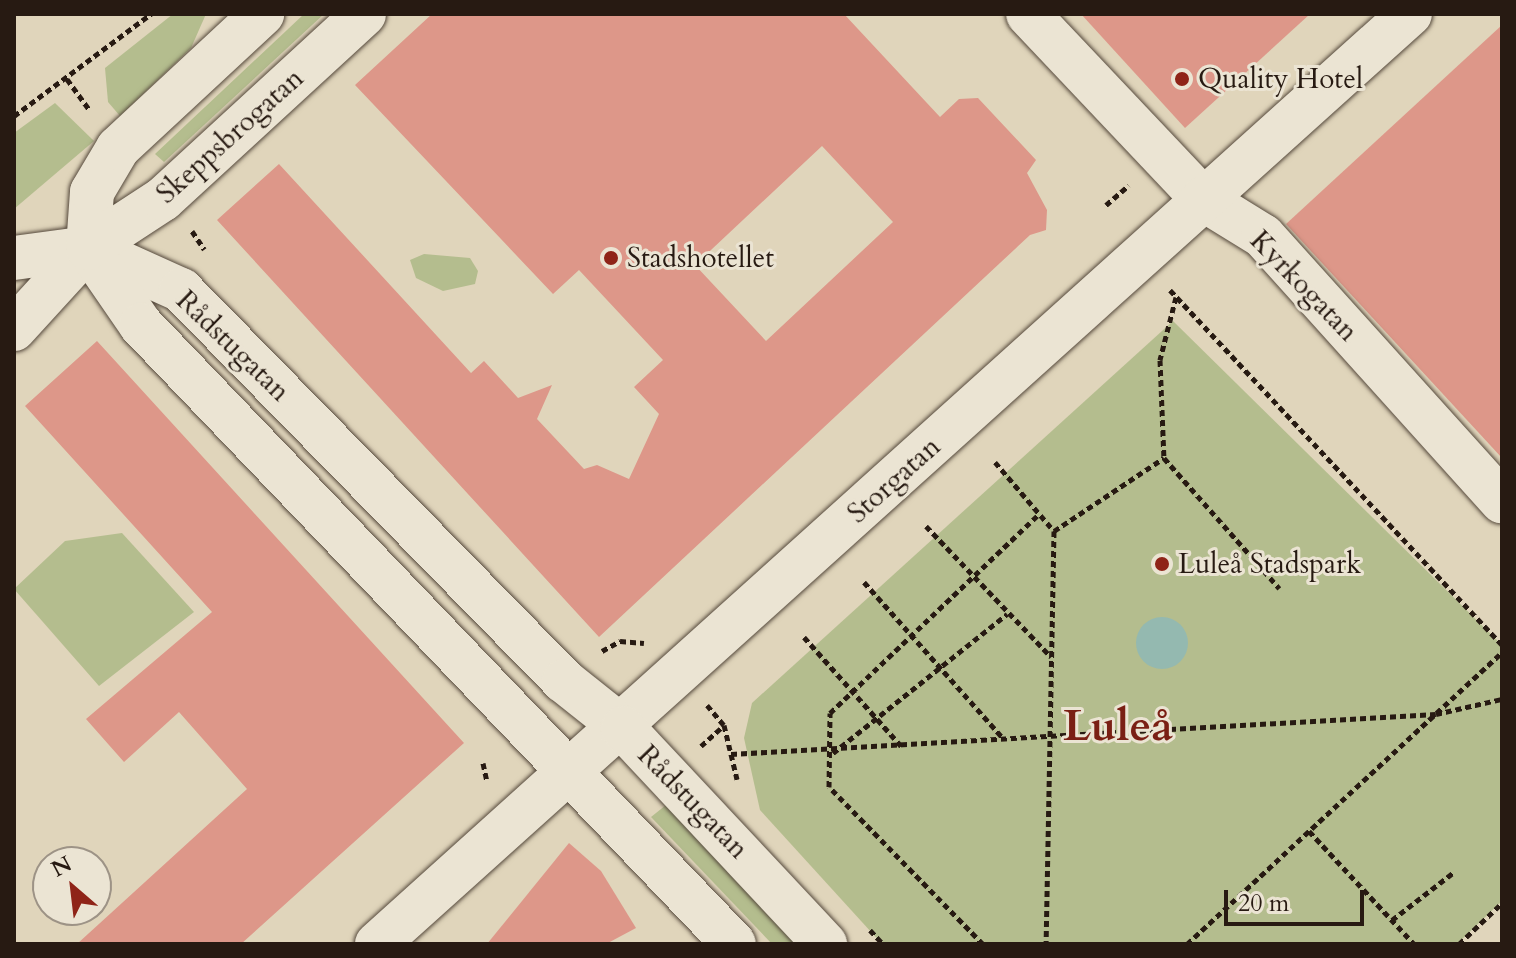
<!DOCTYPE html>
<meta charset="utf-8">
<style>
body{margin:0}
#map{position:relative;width:1516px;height:958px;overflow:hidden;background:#e0d5bb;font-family:Cardo,serif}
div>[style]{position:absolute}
.green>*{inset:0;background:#b4bd8e}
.water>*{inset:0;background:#94b9b0}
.round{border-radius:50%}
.building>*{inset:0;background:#dd9789}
.path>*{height:5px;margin-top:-2.5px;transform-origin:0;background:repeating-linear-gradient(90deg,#271a12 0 6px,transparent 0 10px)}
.roads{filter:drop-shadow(0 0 2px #55493c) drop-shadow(0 0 2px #55493c)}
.minor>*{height:44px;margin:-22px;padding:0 22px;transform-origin:22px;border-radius:22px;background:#ebe4d3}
.tertiary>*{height:44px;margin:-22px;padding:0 22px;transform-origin:22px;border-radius:22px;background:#ebe4d3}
.secondary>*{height:44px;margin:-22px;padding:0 22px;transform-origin:22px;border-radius:22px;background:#ebe4d3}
.dots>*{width:22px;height:22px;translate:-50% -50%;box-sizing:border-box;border:4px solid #ebe4d3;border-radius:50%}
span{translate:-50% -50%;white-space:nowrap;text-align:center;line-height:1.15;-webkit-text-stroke:6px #ebe4d3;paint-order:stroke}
.poi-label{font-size:28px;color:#271a12}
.left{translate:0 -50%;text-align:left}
.street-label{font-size:28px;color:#271a12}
.town-label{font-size:44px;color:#7a1f14;font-weight:700}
.frame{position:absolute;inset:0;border:16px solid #271a12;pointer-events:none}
.north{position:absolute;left:32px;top:846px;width:80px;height:80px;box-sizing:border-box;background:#ebe4d3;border:2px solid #9d9386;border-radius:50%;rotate:332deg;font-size:22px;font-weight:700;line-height:32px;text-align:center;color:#271a12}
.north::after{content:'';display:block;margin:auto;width:28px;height:36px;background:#8f2418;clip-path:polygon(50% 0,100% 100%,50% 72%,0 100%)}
.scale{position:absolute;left:1224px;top:890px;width:140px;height:36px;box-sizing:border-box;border:4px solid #271a12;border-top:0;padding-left:10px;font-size:24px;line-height:28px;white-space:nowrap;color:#271a12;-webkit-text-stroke:6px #ebe4d3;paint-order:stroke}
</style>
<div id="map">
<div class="green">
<i style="clip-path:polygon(173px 14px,206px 14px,191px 48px,120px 116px,108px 102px,105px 68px)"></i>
<i style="clip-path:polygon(304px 14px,324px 14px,164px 162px,155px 154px)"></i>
<i style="clip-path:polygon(55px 103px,94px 141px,14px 209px,14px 133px)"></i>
<i style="clip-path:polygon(424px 254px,470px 258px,478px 271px,475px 284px,443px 291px,416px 278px,410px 260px)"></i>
<i style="clip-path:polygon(1173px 321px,1502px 645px,1502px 901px,1457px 944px,882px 944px,760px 810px,744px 738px,752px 703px)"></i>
<i style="clip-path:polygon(122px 533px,194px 612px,99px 686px,14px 589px,65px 541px)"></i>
<i style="clip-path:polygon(666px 805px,797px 944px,772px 944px,651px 817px)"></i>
</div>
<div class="water">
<i class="round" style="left:1136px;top:617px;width:52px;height:52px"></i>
</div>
<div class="building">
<i style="clip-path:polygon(evenodd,432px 14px,844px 14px,940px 117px,959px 99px,978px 98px,1036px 160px,1027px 173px,1047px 210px,1046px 230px,1030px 235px,599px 637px,217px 220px,279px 164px,471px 373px,484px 361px,518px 398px,552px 385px,537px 419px,584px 469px,597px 465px,629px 479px,659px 414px,634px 387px,663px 360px,579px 270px,553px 294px,355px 85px,432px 14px,822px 146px,893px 222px,766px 341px,695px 265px,822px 146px)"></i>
<i style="clip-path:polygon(1081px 14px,1310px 14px,1185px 128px)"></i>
<i style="clip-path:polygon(1502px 25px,1502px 458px,1286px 224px)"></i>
<i style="clip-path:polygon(97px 341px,464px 743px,241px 944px,77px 944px,247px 789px,179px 712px,124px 762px,86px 719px,212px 612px,25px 406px)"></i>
<i style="clip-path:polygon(569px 843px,601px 871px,636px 928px,606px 944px,487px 944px)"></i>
</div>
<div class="path">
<i style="left:67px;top:79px;width:39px;rotate:54deg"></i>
<i style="left:14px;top:116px;width:171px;rotate:-36.7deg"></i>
<i style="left:1106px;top:205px;width:30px;rotate:-41deg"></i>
<i style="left:192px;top:231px;width:22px;rotate:56deg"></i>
<i style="left:1170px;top:290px;width:486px;rotate:46.9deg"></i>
<i style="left:1176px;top:297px;width:65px;rotate:104.3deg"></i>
<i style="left:1160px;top:360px;width:98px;rotate:87.7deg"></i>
<i style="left:1164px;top:458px;width:174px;rotate:48.5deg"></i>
<i style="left:995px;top:462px;width:91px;rotate:49.5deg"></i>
<i style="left:1054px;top:531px;width:413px;rotate:91.1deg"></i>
<i style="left:926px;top:526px;width:181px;rotate:46.3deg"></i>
<i style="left:1054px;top:531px;width:132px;rotate:-33.6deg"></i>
<i style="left:864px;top:582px;width:210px;rotate:48.3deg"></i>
<i style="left:804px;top:637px;width:146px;rotate:48.3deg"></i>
<i style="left:602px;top:651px;width:21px;rotate:-29deg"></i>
<i style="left:620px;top:641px;width:24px;rotate:5deg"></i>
<i style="left:707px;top:705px;width:26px;rotate:50deg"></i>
<i style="left:724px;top:725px;width:56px;rotate:76.5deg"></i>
<i style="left:701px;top:746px;width:31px;rotate:-42deg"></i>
<i style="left:833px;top:753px;width:223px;rotate:-38.6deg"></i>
<i style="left:731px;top:754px;width:706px;rotate:-3.25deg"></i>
<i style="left:1436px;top:714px;width:68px;rotate:-12.8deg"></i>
<i style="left:483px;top:763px;width:19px;rotate:78deg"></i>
<i style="left:1309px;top:831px;width:154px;rotate:47.1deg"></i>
<i style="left:1392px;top:920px;width:78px;rotate:-37.7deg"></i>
<i style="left:870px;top:930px;width:19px;rotate:47deg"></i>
<i style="left:983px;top:944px;width:220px;rotate:-134.4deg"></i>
<i style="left:829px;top:787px;width:74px;rotate:-89.2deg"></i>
<i style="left:830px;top:713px;width:289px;rotate:-43.6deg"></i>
<i style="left:1187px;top:944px;width:430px;rotate:-42.8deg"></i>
<i style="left:1459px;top:944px;width:59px;rotate:-43.6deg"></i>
</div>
<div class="roads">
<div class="minor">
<i style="left:1028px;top:14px;width:255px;rotate:46.6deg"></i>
<i style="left:1203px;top:199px;width:70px;rotate:31.7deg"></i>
<i style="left:1263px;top:236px;width:357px;rotate:48deg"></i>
<i style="left:14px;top:258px;width:75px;rotate:-7.7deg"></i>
<i style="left:377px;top:944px;width:1390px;rotate:-42deg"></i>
</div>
<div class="tertiary">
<i style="left:14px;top:329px;width:110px;rotate:-47.6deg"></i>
</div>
<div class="secondary">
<i style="left:88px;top:248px;width:102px;rotate:24.3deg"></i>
<i style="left:181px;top:290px;width:547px;rotate:45.59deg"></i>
<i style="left:564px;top:681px;width:75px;rotate:38.5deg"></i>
<i style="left:623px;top:728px;width:296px;rotate:46.9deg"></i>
<i style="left:88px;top:248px;width:93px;rotate:55.5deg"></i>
<i style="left:141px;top:325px;width:857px;rotate:46.23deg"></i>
<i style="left:88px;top:248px;width:90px;rotate:-33.2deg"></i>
<i style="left:163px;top:199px;width:273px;rotate:-42.6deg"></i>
<i style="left:88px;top:248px;width:56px;rotate:-85.9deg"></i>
<i style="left:92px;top:192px;width:51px;rotate:-59.4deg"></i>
<i style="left:118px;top:148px;width:197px;rotate:-42.9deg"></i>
</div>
</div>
<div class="dots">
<i style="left:1182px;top:79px;background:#8f2418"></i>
<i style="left:611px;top:258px;background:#8f2418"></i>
<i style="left:1162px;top:564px;background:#8f2418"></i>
</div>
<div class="poi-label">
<span class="left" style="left:1198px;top:79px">Quality Hotel</span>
<span class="left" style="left:627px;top:258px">Stadshotellet</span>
<span class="left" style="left:1178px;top:564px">Luleå Stadspark</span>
</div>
<div class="street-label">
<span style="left:230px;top:136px;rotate:-42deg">Skeppsbrogatan</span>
<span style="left:1304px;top:286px;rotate:46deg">Kyrkogatan</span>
<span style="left:233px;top:346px;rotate:44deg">Rådstugatan</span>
<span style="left:894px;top:480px;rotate:-42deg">Storgatan</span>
<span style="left:693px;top:802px;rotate:46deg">Rådstugatan</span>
</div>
<div class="town-label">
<span style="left:1118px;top:726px">Luleå</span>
</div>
<div class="frame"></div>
<div class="north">N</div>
<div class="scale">20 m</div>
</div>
